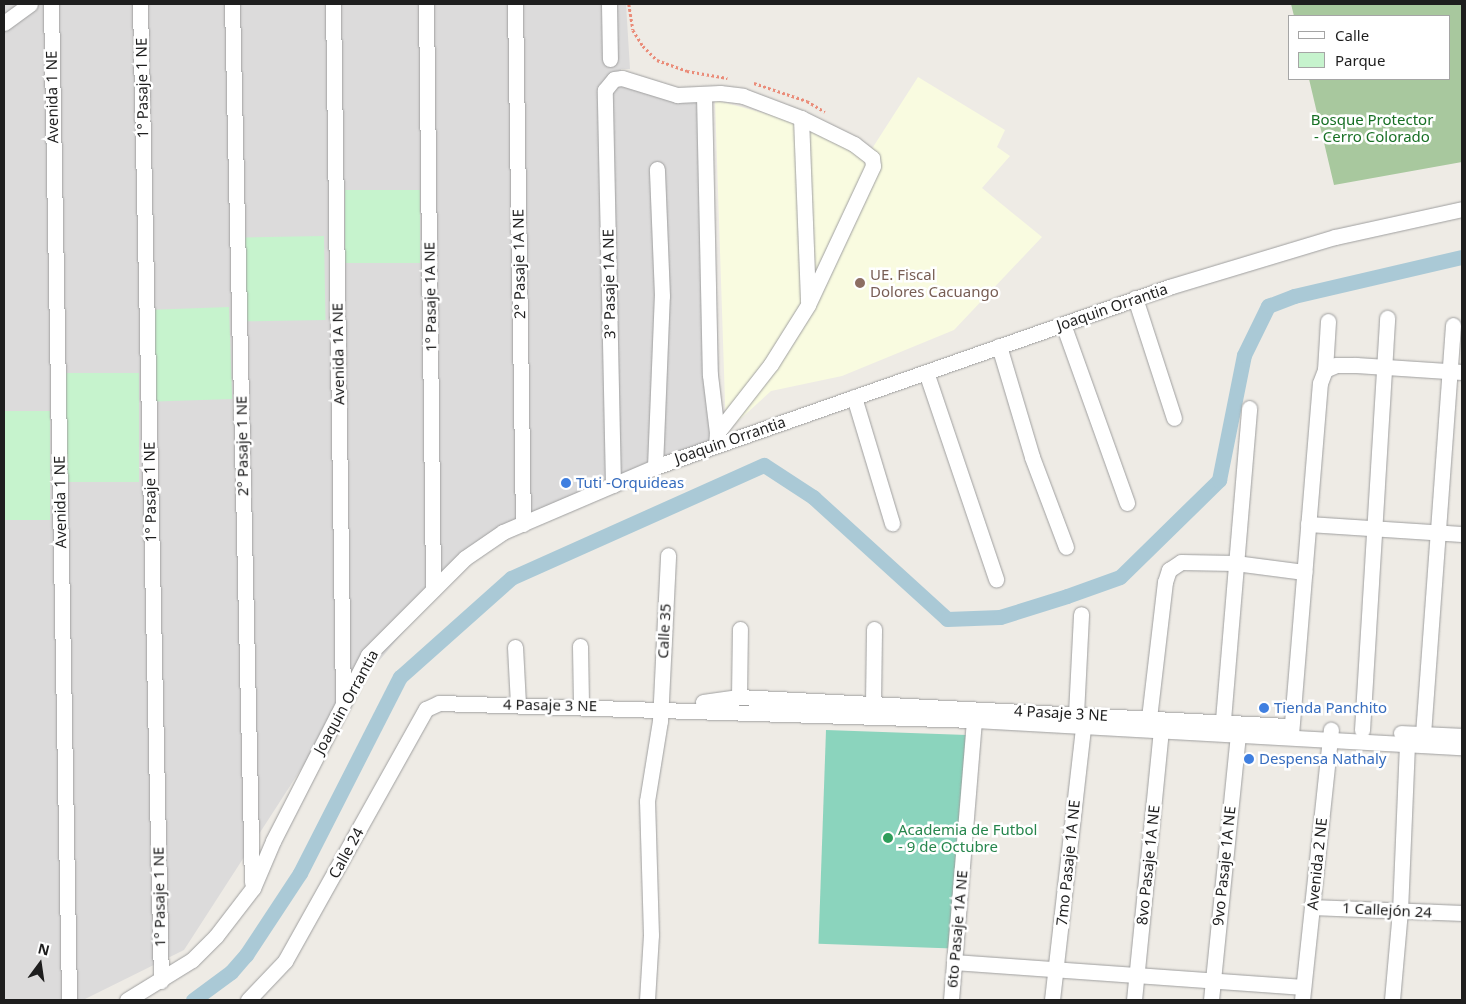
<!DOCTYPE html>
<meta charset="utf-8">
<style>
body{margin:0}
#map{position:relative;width:1466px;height:1004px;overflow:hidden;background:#eeebe5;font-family:"Noto Sans",sans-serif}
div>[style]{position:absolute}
.residential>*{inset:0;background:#dcdbdb}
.education>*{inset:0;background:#f9fbe0}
.forest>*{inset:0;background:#a8c89e}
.park>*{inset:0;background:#c6f3cd;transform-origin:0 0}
.pitch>*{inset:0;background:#8bd4bd;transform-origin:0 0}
.canal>*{height:15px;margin:-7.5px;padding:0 7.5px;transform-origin:7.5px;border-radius:7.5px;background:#aac9d6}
.path>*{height:2.5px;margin-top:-1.25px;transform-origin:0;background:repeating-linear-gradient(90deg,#ea8c79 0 2.5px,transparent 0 5px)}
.roads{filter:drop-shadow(0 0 1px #9f9f9f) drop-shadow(0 0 1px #9f9f9f)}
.minor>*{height:15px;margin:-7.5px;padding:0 7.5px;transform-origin:7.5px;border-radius:7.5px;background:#fff}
.dots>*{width:14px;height:14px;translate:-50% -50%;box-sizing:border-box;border:2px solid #fff;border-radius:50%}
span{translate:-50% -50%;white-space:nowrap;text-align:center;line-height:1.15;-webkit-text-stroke:5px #fff;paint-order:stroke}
.street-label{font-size:15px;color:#1e1e1e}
.park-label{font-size:15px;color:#187025}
.education-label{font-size:15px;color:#785e54}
.left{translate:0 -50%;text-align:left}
.shop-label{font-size:15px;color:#366cbe}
.leisure-label{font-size:15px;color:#27864d}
.frame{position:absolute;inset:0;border:5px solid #1e1e1e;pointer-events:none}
.legend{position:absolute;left:1288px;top:15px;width:162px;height:65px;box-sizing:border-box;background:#fff;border:1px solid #a5a5a5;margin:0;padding:6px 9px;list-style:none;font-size:15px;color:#1e1e1e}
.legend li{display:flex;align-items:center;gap:10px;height:25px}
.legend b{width:25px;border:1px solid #a5a5a5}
.north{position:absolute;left:15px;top:939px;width:50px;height:50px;-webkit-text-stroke:4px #fff;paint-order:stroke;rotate:14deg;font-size:14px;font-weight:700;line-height:20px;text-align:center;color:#1e1e1e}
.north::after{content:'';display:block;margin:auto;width:18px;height:22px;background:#1e1e1e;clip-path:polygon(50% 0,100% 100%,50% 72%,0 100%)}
</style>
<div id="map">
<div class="residential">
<i style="clip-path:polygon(4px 4px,626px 4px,630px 69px,621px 69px,621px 77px,710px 96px,721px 444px,465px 558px,343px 704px,184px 950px,83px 1000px,4px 1000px)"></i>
</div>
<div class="education">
<i style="clip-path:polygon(918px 77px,1005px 130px,997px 147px,1010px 156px,982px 188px,1042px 237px,954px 330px,842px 376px,771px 391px,726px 432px,715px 100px,794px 121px,866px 158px)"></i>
</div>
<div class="forest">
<i style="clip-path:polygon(1291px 4px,1462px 4px,1462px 162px,1334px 185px,1309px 79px,1450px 79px,1450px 16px,1294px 16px)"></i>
</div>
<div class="park">
<i style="left:345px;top:190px;width:75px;height:73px"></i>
<i style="left:324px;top:236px;width:84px;height:79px;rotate:89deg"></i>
<i style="left:229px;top:307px;width:92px;height:76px;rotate:88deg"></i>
<i style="left:65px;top:373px;width:74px;height:109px"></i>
<i style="left:4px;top:411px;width:46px;height:109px"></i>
</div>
<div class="pitch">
<i style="left:826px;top:730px;width:141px;height:214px;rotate:2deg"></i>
</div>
<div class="canal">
<i style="left:193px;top:1000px;width:47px;rotate:-36.4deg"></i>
<i style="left:231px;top:972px;width:23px;rotate:-49deg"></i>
<i style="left:246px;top:955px;width:98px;rotate:-56.6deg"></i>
<i style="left:300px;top:873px;width:220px;rotate:-63deg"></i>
<i style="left:400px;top:677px;width:149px;rotate:-41.7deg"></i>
<i style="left:511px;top:578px;width:277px;rotate:-24.1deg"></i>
<i style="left:764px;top:465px;width:59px;rotate:33.1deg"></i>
<i style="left:813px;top:497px;width:181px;rotate:42.3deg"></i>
<i style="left:947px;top:619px;width:53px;rotate:-2.2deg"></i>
<i style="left:1000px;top:617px;width:70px;rotate:-17.4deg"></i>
<i style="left:1067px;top:596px;width:56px;rotate:-19.7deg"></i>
<i style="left:1120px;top:577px;width:139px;rotate:-44.4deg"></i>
<i style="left:1219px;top:480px;width:127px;rotate:-78.7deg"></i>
<i style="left:1244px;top:355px;width:55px;rotate:-63.9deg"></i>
<i style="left:1268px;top:306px;width:28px;rotate:-21deg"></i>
<i style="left:1294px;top:296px;width:172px;rotate:-13.1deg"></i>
</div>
<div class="path">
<i style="left:629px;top:4px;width:26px;rotate:81deg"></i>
<i style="left:633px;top:30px;width:19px;rotate:58deg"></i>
<i style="left:643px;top:46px;width:20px;rotate:45deg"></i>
<i style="left:657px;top:60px;width:32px;rotate:20deg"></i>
<i style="left:687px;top:71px;width:41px;rotate:9.9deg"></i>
<i style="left:754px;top:83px;width:56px;rotate:18.8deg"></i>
<i style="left:807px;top:101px;width:21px;rotate:31deg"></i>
</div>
<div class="roads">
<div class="minor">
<i style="left:51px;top:4px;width:996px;rotate:88.96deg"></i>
<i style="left:140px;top:4px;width:977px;rotate:88.77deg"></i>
<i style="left:232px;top:4px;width:878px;rotate:88.7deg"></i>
<i style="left:333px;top:4px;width:698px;rotate:89.18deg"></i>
<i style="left:426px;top:4px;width:585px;rotate:89.31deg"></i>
<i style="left:515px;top:4px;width:520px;rotate:89.12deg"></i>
<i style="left:609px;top:4px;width:55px;rotate:89deg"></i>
<i style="left:4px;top:23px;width:32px;rotate:-36deg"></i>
<i style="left:704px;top:95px;width:280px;rotate:88.8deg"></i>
<i style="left:710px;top:375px;width:58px;rotate:83.1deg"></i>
<i style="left:801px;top:118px;width:183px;rotate:87.8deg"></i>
<i style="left:1135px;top:298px;width:126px;rotate:72deg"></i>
<i style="left:1063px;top:324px;width:190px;rotate:70.3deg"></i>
<i style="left:999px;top:346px;width:116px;rotate:73.4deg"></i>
<i style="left:1032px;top:457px;width:96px;rotate:69.3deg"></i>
<i style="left:1325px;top:370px;width:49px;rotate:-86.5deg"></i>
<i style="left:926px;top:372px;width:219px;rotate:71.3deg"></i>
<i style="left:854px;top:397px;width:132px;rotate:73.2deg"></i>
<i style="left:655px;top:467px;width:171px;rotate:-87.7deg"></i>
<i style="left:662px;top:296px;width:127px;rotate:-92.3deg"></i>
<i style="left:613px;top:485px;width:395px;rotate:-91.2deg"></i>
<i style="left:605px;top:90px;width:14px;rotate:-51deg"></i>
<i style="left:614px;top:79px;width:8px;rotate:-7deg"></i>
<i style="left:622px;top:78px;width:58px;rotate:17.2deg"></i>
<i style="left:677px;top:95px;width:43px;rotate:-2.7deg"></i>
<i style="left:720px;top:93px;width:23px;rotate:7deg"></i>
<i style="left:743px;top:96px;width:62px;rotate:20.8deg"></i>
<i style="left:801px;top:118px;width:59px;rotate:26.1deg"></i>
<i style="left:854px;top:144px;width:23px;rotate:38deg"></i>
<i style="left:872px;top:158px;width:8px;rotate:83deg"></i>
<i style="left:873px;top:166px;width:153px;rotate:115.1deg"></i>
<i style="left:808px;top:305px;width:70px;rotate:122.1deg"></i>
<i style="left:771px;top:364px;width:88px;rotate:128deg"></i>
<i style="left:717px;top:433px;width:12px;rotate:95deg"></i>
<i style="left:1308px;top:524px;width:154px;rotate:3.7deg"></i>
<i style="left:580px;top:646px;width:59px;rotate:89deg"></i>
<i style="left:515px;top:647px;width:57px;rotate:87deg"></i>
<i style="left:739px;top:697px;width:68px;rotate:-89.2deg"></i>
<i style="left:703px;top:702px;width:36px;rotate:-8deg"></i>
<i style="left:739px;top:697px;width:548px;rotate:3.03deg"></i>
<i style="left:873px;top:703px;width:74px;rotate:-89.2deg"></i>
<i style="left:1076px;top:714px;width:100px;rotate:-87.1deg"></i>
<i style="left:1149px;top:718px;width:137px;rotate:-83.3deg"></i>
<i style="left:1165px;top:582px;width:13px;rotate:-72deg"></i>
<i style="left:1169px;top:570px;width:14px;rotate:-34deg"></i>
<i style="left:1181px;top:562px;width:54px;rotate:1.1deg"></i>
<i style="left:1235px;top:563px;width:70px;rotate:7.4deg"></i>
<i style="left:1223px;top:720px;width:313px;rotate:-85.2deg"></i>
<i style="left:1362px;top:730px;width:413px;rotate:-86.5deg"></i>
<i style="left:1401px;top:733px;width:61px;rotate:2.8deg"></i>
<i style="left:1423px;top:734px;width:410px;rotate:-85.8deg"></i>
<i style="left:1291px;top:735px;width:353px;rotate:-85.3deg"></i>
<i style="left:1320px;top:383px;width:14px;rotate:-69deg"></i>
<i style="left:1325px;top:370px;width:12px;rotate:-24deg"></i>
<i style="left:1336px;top:365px;width:20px"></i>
<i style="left:1356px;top:365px;width:106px;rotate:3.8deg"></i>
<i style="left:1312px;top:907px;width:150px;rotate:2.3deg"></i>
<i style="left:954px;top:962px;width:350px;rotate:4.1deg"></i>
<i style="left:127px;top:1000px;width:76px;rotate:-31.6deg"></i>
<i style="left:192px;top:960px;width:34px;rotate:-45deg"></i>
<i style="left:216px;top:936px;width:61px;rotate:-52.4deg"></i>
<i style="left:253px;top:888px;width:51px;rotate:-66.9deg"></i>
<i style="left:273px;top:841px;width:209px;rotate:-62.9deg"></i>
<i style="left:368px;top:655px;width:137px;rotate:-45deg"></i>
<i style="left:465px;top:558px;width:46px;rotate:-34.4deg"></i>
<i style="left:503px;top:532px;width:165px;rotate:-23.2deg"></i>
<i style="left:655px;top:467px;width:545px;rotate:-19.3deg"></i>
<i style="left:1169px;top:287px;width:173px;rotate:-16.8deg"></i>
<i style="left:1335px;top:237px;width:130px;rotate:-12.4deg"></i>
<i style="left:248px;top:1000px;width:54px;rotate:-46.5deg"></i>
<i style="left:285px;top:961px;width:289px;rotate:-60.8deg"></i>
<i style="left:426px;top:709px;width:14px;rotate:-25deg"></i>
<i style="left:439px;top:703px;width:535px;rotate:1.82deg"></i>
<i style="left:974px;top:720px;width:489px;rotate:3.2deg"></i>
<i style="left:647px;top:1000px;width:65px;rotate:-86.5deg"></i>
<i style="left:651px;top:935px;width:134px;rotate:-91.7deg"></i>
<i style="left:647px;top:801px;width:81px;rotate:-80.8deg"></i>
<i style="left:660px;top:721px;width:166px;rotate:-87.2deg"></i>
<i style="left:951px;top:1000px;width:291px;rotate:-85.3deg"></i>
<i style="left:1052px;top:1000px;width:276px;rotate:-83.5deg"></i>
<i style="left:1134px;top:1000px;width:272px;rotate:-84.3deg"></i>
<i style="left:1211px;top:1000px;width:268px;rotate:-84.2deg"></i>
<i style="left:1302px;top:1000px;width:272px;rotate:-83.9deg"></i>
<i style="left:1392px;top:1000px;width:89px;rotate:-84.9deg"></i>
<i style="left:1400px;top:911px;width:168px;rotate:-87.6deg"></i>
</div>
</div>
<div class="dots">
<i style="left:860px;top:283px;background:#8d6e63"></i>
<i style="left:566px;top:483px;background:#3f7fe0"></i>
<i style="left:1264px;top:708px;background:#3f7fe0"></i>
<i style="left:1249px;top:759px;background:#3f7fe0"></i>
<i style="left:888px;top:838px;background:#2e9e5b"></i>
</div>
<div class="street-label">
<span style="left:142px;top:88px;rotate:-91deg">1° Pasaje 1 NE</span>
<span style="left:52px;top:97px;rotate:-91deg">Avenida 1 NE</span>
<span style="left:519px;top:264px;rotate:-91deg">2° Pasaje 1A NE</span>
<span style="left:609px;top:284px;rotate:-91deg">3° Pasaje 1A NE</span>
<span style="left:430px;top:297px;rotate:-91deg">1° Pasaje 1A NE</span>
<span style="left:1112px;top:307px;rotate:-19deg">Joaquin Orrantia</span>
<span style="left:338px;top:354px;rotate:-91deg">Avenida 1A NE</span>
<span style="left:730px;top:440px;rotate:-19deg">Joaquin Orrantia</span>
<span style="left:242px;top:446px;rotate:-91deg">2° Pasaje 1 NE</span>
<span style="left:150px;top:492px;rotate:-91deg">1° Pasaje 1 NE</span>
<span style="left:60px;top:502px;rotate:-91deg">Avenida 1 NE</span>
<span style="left:664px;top:631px;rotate:-87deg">Calle 35</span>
<span style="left:346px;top:702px;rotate:-61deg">Joaquin Orrantia</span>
<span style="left:550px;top:705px;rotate:1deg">4 Pasaje 3 NE</span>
<span style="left:1061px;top:713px;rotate:3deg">4 Pasaje 3 NE</span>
<span style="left:346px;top:853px;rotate:-61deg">Calle 24</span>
<span style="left:1068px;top:863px;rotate:-84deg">7mo Pasaje 1A NE</span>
<span style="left:1317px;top:864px;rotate:-84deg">Avenida 2 NE</span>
<span style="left:1148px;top:865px;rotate:-84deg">8vo Pasaje 1A NE</span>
<span style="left:1224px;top:866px;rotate:-84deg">9vo Pasaje 1A NE</span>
<span style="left:159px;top:897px;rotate:-91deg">1° Pasaje 1 NE</span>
<span style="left:1387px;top:910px;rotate:3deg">1 Callejón 24</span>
<span style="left:957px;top:929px;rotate:-85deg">6to Pasaje 1A NE</span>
</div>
<div class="park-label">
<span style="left:1372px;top:128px">Bosque Protector<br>- Cerro Colorado</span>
</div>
<div class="education-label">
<span class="left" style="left:870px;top:283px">UE. Fiscal<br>Dolores Cacuango</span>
</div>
<div class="shop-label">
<span class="left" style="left:576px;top:483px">Tuti -Orquideas</span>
<span class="left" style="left:1274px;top:708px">Tienda Panchito</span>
<span class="left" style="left:1259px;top:759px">Despensa Nathaly</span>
</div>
<div class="leisure-label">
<span class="left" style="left:898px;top:838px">Academia de Futbol<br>- 9 de Octubre</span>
</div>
<div class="frame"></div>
<ul class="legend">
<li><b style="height:6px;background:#fff"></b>Calle</li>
<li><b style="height:14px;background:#c6f3cd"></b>Parque</li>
</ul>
<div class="north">N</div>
</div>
